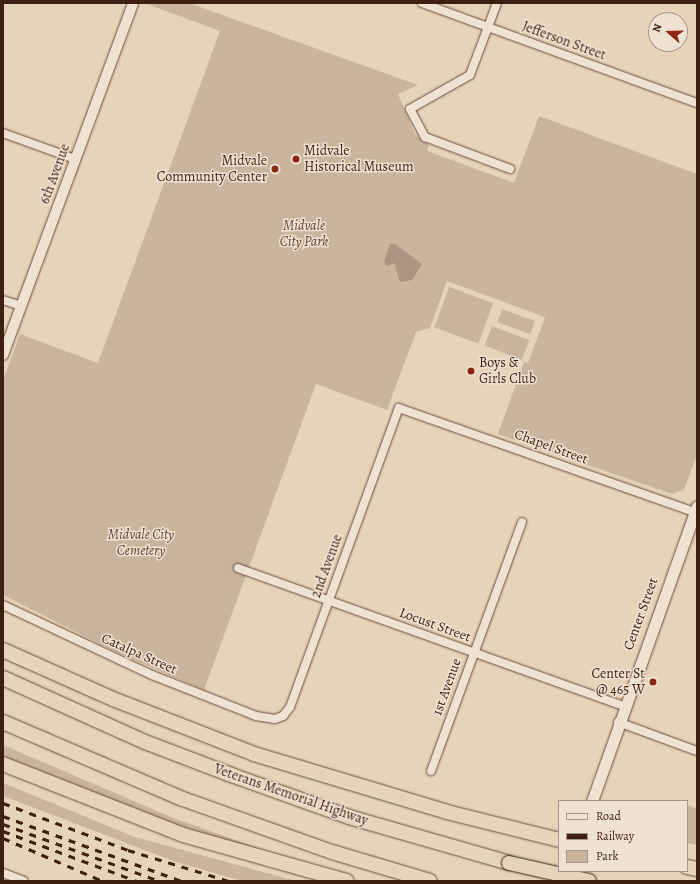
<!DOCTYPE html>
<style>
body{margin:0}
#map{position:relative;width:700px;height:884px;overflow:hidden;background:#e5d4ba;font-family:Alegreya,serif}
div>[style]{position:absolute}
.green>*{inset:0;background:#c9b59d;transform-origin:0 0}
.water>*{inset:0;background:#ac9681}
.roads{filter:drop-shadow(0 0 1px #684c3b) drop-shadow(0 0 1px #684c3b)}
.minor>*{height:8px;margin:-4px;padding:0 4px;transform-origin:4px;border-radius:4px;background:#eee3d2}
.tertiary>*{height:10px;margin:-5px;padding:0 5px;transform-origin:5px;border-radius:5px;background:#eee3d2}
.secondary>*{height:11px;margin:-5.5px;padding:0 5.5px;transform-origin:5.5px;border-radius:5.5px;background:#eee3d2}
.motorway>*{height:14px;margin:-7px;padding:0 7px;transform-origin:7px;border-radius:7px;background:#e5d4ba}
.rail>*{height:3px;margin-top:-1.5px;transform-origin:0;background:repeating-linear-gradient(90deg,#3e1f11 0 7px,transparent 0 14px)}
.bridges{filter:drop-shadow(0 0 1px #3e1f11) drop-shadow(0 0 1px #3e1f11)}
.motorway-bridge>*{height:14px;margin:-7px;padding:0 7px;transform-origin:7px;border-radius:7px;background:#e5d4ba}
.dots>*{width:11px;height:11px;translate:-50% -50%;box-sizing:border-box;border:2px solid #eee3d2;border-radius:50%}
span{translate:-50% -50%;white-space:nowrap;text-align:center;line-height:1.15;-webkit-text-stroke:3px #eee3d2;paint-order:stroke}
.street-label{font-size:14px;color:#3e1f11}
.poi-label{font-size:14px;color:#3e1f11}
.left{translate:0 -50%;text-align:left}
.right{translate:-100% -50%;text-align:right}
.park-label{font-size:14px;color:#614434;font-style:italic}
.frame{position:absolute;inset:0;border:4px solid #3e1f11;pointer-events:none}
.legend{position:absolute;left:558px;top:800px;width:130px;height:72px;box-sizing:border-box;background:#eee3d2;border:1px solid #a89585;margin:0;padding:5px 7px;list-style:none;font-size:12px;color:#3e1f11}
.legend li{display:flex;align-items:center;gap:8px;height:20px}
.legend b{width:20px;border:1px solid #a89585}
.north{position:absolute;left:648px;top:12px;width:40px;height:40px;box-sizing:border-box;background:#eee3d2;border:1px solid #a89585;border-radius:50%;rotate:290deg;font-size:11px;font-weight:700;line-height:16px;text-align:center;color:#3e1f11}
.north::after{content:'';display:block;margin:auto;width:14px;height:18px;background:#8f2418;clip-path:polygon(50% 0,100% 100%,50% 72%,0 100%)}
</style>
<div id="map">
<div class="green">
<i style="clip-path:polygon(144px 3px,189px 3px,418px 85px,398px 94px,415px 134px,429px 145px,427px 151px,514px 183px,539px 116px,697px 174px,697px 455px,684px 490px,672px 494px,498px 434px,524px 362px,528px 363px,545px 317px,447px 281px,430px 328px,416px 332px,387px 410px,316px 384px,204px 690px,114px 651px,3px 595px,3px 381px,20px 334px,98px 363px,220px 31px)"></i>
<i style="left:449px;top:287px;width:47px;height:43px;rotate:20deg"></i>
<i style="left:502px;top:309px;width:35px;height:14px;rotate:20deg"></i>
<i style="left:492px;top:326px;width:40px;height:21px;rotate:21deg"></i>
<i style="clip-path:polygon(3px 745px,171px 817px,277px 855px,197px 833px,3px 758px)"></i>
<i style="clip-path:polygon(3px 783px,135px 837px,296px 881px,242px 881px,176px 862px,3px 796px)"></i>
<i style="clip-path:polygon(687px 805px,697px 809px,697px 845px,687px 843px)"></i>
</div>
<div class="water">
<i style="clip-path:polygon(390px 244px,395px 244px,422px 264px,412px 280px,400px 282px,394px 263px,387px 266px,384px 262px)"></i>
</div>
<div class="roads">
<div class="minor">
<i style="left:422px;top:3px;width:293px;rotate:20deg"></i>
<i style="left:497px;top:3px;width:77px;rotate:110.6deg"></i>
<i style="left:470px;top:75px;width:69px;rotate:150.5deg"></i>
<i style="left:410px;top:109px;width:32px;rotate:62deg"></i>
<i style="left:425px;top:137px;width:91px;rotate:20.6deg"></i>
<i style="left:3px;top:133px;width:77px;rotate:19.9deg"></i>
<i style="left:3px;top:300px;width:19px;rotate:18deg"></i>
<i style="left:238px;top:568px;width:410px;rotate:19.7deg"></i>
<i style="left:3px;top:605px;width:165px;rotate:25.2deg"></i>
<i style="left:152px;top:675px;width:112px;rotate:21.5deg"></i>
<i style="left:256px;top:716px;width:19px;rotate:9deg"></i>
<i style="left:275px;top:719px;width:9px;rotate:-21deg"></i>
<i style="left:283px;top:716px;width:11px;rotate:-52deg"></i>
<i style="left:290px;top:707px;width:318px;rotate:-70deg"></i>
<i style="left:399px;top:408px;width:314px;rotate:19.4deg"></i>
<i style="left:618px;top:722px;width:84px;rotate:20.2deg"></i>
<i style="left:431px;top:771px;width:265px;rotate:-69.9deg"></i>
<i style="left:3px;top:873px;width:22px;rotate:21deg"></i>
</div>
<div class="tertiary">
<i style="left:3px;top:355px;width:375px;rotate:-69.7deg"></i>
</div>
<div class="secondary">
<i style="left:592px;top:801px;width:313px;rotate:-70.4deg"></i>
</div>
<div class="motorway">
<i style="left:3px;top:650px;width:120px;rotate:24deg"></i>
<i style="left:113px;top:699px;width:151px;rotate:21.3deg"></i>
<i style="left:254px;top:754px;width:202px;rotate:16.7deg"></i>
<i style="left:447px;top:812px;width:115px;rotate:14deg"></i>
<i style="left:3px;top:678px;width:156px;rotate:24.3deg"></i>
<i style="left:145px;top:742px;width:95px;rotate:20.9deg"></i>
<i style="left:234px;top:776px;width:122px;rotate:19.6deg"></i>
<i style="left:349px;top:817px;width:166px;rotate:16deg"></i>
<i style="left:3px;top:722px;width:196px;rotate:23.2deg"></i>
<i style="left:183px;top:799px;width:158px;rotate:19.6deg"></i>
<i style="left:332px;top:852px;width:102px;rotate:16.5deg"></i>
<i style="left:3px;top:764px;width:193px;rotate:21.5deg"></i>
<i style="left:183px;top:835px;width:170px;rotate:15.7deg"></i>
<i style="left:687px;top:867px;width:10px;rotate:11deg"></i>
</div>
</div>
<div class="rail">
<i style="left:3px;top:803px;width:134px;rotate:20.6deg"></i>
<i style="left:128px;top:850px;width:106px;rotate:17.1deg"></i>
<i style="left:3px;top:816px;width:190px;rotate:20deg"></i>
<i style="left:3px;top:824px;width:167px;rotate:20deg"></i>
<i style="left:3px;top:831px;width:143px;rotate:20.5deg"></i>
<i style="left:3px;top:838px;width:109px;rotate:23.3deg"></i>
</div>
<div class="bridges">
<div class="motorway-bridge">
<i style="left:509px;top:863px;width:82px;rotate:12.7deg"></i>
</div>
</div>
<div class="dots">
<i style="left:296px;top:159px;background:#8f2418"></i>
<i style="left:275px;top:169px;background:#8f2418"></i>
<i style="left:471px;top:371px;background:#8f2418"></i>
<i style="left:653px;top:682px;background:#8f2418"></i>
</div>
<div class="street-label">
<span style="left:564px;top:41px;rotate:20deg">Jefferson Street</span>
<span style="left:55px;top:174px;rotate:-70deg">6th Avenue</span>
<span style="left:551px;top:447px;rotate:20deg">Chapel Street</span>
<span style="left:327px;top:566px;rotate:-70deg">2nd Avenue</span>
<span style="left:641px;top:614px;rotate:-70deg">Center Street</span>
<span style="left:435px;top:625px;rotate:20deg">Locust Street</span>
<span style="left:139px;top:654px;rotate:24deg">Catalpa Street</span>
<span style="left:447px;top:687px;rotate:-70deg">1st Avenue</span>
<span style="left:291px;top:795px;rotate:19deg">Veterans Memorial Highway</span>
</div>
<div class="poi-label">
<span class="left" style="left:304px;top:159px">Midvale<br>Historical Museum</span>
<span class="right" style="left:267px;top:169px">Midvale<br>Community Center</span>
<span class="left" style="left:479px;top:371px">Boys &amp;<br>Girls Club</span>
<span class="right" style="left:645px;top:682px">Center St<br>@ 465 W</span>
</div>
<div class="park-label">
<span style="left:304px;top:234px">Midvale<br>City Park</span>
<span style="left:141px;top:543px">Midvale City<br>Cemetery</span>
</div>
<div class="frame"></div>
<ul class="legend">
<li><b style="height:5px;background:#eee3d2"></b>Road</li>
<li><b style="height:5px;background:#3e1f11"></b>Railway</li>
<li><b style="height:11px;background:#c9b59d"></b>Park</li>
</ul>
<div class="north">N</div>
</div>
